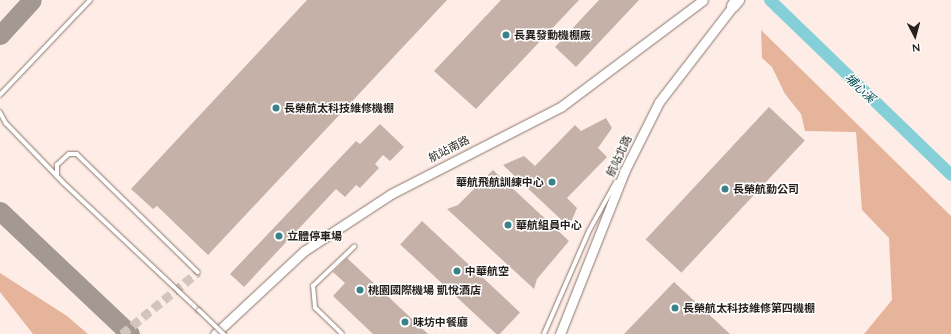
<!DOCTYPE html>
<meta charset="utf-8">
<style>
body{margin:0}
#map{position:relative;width:951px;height:334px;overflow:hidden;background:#feede6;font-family:Quicksand,"Noto Sans TC",sans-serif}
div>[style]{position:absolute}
.green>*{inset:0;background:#e6b39b}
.river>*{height:12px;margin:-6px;padding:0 6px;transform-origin:6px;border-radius:6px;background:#85cfd8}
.taxiway>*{height:19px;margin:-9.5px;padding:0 9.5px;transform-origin:9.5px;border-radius:9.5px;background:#a49892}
.building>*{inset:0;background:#c5b1a8;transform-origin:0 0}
.secondary-tunnel>*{height:9px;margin-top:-4.5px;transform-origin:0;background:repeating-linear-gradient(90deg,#d3c4be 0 9px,transparent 0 13.5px)}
.roads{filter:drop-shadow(0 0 1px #88766e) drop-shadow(0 0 1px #88766e)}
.lane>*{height:3.5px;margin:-1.75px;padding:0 1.75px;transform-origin:1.75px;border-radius:1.75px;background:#fff}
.secondary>*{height:9px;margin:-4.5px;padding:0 4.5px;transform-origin:4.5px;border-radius:4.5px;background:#fff}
.highway>*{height:12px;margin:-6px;padding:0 6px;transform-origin:6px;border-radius:6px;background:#fff}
.bridges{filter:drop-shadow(0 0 1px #88766e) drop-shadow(0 0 1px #88766e)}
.lane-bridge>*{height:3.5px;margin:-1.75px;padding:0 1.75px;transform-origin:1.75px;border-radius:1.75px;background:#fff}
.dots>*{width:11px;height:11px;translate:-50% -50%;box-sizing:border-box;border:2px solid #fff;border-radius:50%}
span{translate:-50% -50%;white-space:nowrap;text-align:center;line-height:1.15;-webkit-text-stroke:3px #fff;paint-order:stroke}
.poi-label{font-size:11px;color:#261f1c;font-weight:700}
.left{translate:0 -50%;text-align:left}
.right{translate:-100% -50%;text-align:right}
.street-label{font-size:11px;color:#261f1c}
.water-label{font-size:12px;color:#00484e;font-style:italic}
.north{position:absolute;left:895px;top:16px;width:40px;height:40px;-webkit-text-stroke:3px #fff;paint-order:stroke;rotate:174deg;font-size:11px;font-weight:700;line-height:16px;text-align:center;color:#261f1c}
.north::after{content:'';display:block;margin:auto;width:14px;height:18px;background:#261f1c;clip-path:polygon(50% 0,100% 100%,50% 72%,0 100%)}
</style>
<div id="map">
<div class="green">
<i style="clip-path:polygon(761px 30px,951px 216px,951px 334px,864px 334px,892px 300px,889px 238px,862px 210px,856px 132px,805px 131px,801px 114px,785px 94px,772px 67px,762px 58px)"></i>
<i style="clip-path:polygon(0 273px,67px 316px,88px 334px,33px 334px,0 292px)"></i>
</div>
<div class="river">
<i style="left:770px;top:0;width:252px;rotate:44deg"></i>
</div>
<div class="taxiway">
<i style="left:0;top:35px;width:47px;rotate:-47.6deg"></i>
<i style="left:0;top:211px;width:179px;rotate:43.4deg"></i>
</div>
<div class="building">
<i style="clip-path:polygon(307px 0,447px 0,208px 255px,157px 206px,153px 209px,131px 189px)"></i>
<i style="clip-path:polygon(501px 0,579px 0,476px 109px,434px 71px)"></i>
<i style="clip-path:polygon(599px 0,639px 0,576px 67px,555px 47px)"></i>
<i style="left:769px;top:107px;width:49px;height:181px;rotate:43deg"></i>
<i style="clip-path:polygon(606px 118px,612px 128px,598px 148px,607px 157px,567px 198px,577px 208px,569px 227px,503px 165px,524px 156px,535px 166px,575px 125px,581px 131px)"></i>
<i style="clip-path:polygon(380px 124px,404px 147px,390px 161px,383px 155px,375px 164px,379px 168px,360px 188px,356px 185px,345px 197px,336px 189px,244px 287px,230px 274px,356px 141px,360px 144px)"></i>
<i style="clip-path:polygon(493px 170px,569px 241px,537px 279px,534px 289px,447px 209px,458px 205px)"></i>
<i style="left:422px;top:221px;width:134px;height:32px;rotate:43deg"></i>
<i style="clip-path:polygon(347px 258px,411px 318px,428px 334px,373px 334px,333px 296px,345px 283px,333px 272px)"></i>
<i style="clip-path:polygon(674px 282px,730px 334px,624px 334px)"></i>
</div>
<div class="secondary-tunnel">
<i style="left:122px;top:334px;width:98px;rotate:-39.2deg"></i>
</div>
<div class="roads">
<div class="lane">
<i style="left:0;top:95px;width:131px;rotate:-46.5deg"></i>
<i style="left:0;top:112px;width:13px;rotate:61deg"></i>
<i style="left:6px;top:123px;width:83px;rotate:46deg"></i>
<i style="left:64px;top:183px;width:185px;rotate:43.3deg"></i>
<i style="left:57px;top:176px;width:11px;rotate:-90deg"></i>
<i style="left:57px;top:165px;width:16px;rotate:-43deg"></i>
<i style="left:69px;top:154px;width:8px"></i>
<i style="left:77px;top:154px;width:169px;rotate:44.3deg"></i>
<i style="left:342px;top:334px;width:37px;rotate:-136deg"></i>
<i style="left:315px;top:308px;width:22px;rotate:-95deg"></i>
<i style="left:313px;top:286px;width:57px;rotate:-43.6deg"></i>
<i style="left:544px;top:334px;width:112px;rotate:-66.4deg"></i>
<i style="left:589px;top:231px;width:56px;rotate:-61.1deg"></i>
</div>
<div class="secondary">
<i style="left:215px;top:334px;width:122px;rotate:-43deg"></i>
<i style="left:304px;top:251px;width:104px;rotate:-33.2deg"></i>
<i style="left:391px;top:194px;width:192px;rotate:-27.2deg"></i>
<i style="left:562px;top:106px;width:176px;rotate:-36.9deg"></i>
<i style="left:560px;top:334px;width:174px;rotate:-68.4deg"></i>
<i style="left:624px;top:172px;width:78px;rotate:-63.4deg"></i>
<i style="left:659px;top:102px;width:121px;rotate:-52.4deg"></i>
</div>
<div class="highway">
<i style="left:733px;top:6px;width:8px;rotate:-50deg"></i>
</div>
</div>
<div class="bridges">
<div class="lane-bridge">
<i style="left:199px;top:310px;width:35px;rotate:44deg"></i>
</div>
</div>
<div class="dots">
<i style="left:506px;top:35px;background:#3a828a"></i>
<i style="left:276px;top:108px;background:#3a828a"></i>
<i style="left:552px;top:182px;background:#3a828a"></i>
<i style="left:725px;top:189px;background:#3a828a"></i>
<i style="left:508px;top:225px;background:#3a828a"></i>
<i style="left:279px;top:236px;background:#3a828a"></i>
<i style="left:457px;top:271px;background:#3a828a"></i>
<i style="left:360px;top:290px;background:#3a828a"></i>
<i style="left:675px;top:308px;background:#3a828a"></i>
<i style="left:405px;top:322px;background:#3a828a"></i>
</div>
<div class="poi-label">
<span class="left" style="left:514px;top:35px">長異發動機棚廠</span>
<span class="left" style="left:284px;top:108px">長榮航太科技維修機棚</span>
<span class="right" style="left:544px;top:182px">華航飛航訓練中心</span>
<span class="left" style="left:733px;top:189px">長榮航勤公司</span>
<span class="left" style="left:516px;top:225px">華航組員中心</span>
<span class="left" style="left:287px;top:236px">立體停車場</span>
<span class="left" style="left:465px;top:271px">中華航空</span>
<span class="left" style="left:368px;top:290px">桃園國際機場 凱悅酒店</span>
<span class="left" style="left:683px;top:308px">長榮航太科技維修第四機棚</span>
<span class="left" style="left:413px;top:322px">味坊中餐廳</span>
</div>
<div class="street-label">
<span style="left:449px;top:149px;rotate:-27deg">航站南路</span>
<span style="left:619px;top:156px;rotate:-65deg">航站北路</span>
</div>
<div class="water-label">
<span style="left:860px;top:88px;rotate:44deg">埔心溪</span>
</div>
<div class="north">N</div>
</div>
